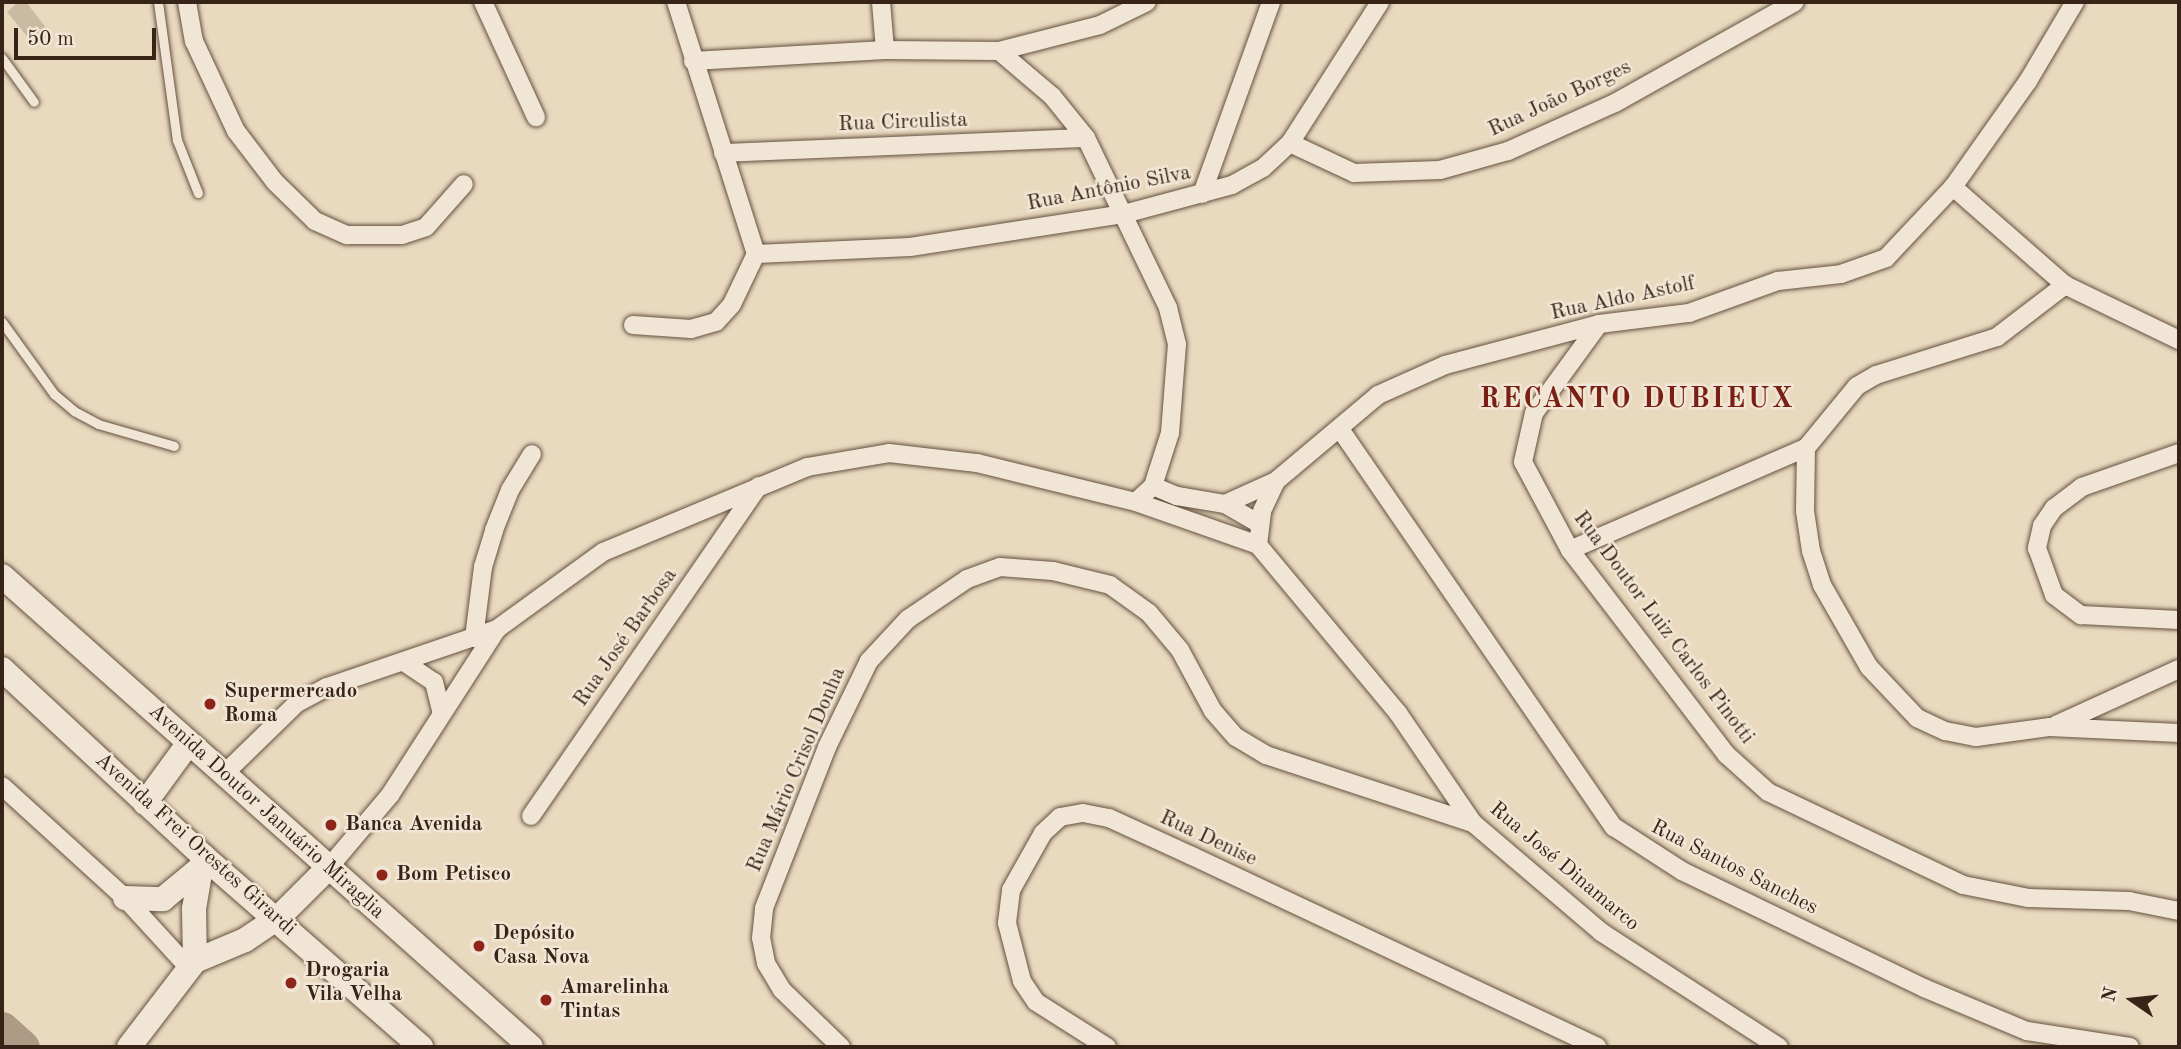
<!DOCTYPE html>
<meta charset="utf-8">
<style>
body{margin:0}
#map{position:relative;width:2181px;height:1049px;overflow:hidden;background:#e9d9bf;font-family:"Old Standard TT",serif}
div>[style]{position:absolute}
.green>*{inset:0;background:#cbbaa2}
.river>*{height:33px;margin:-16.5px;padding:0 16.5px;transform-origin:16.5px;border-radius:16.5px;background:#ad9b86}
.roads{filter:drop-shadow(0 0 2px #645140) drop-shadow(0 0 2px #645140)}
.lane>*{height:9px;margin:-4.5px;padding:0 4.5px;transform-origin:4.5px;border-radius:4.5px;background:#f1e6d5}
.street>*{height:18px;margin:-9px;padding:0 9px;transform-origin:9px;border-radius:9px;background:#f1e6d5}
.secondary>*{height:24px;margin:-12px;padding:0 12px;transform-origin:12px;border-radius:12px;background:#f1e6d5}
.dots>*{width:19px;height:19px;translate:-50% -50%;box-sizing:border-box;border:4px solid #f1e6d5;border-radius:50%}
span{translate:-50% -50%;white-space:nowrap;text-align:center;line-height:1.15;-webkit-text-stroke:5px #f1e6d5;paint-order:stroke}
.street-label{font-size:21px;color:#382416}
.poi-label{font-size:21px;color:#382416;font-weight:700}
.left{translate:0 -50%;text-align:left}
.district-label{font-size:28px;color:#7a1f14;font-weight:700;letter-spacing:2px}
.frame{position:absolute;inset:0;border:4px solid #382416;pointer-events:none}
.north{position:absolute;left:2097px;top:965px;width:70px;height:70px;-webkit-text-stroke:5px #f1e6d5;paint-order:stroke;rotate:284deg;font-size:19px;font-weight:700;line-height:28px;text-align:center;color:#382416}
.north::after{content:'';display:block;margin:auto;width:24px;height:32px;background:#382416;clip-path:polygon(50% 0,100% 100%,50% 72%,0 100%)}
.scale{position:absolute;left:14px;top:28px;width:142px;height:32px;box-sizing:border-box;border:4px solid #382416;border-top:0;padding-left:9px;font-size:21px;line-height:24px;white-space:nowrap;color:#382416;-webkit-text-stroke:5px #f1e6d5;paint-order:stroke}
</style>
<div id="map">
<div class="green">
<i style="clip-path:polygon(18px 2px,26px 2px,51px 34px,36px 47px,7px 12px)"></i>
</div>
<div class="river">
<i style="left:2px;top:1028px;width:28px;rotate:42deg"></i>
</div>
<div class="roads">
<div class="lane">
<i style="left:158px;top:2px;width:139px;rotate:82.2deg"></i>
<i style="left:177px;top:140px;width:57px;rotate:68.4deg"></i>
<i style="left:2px;top:58px;width:54px;rotate:54deg"></i>
<i style="left:2px;top:322px;width:89px;rotate:54.2deg"></i>
<i style="left:54px;top:394px;width:26px;rotate:40deg"></i>
<i style="left:74px;top:411px;width:27px;rotate:28deg"></i>
<i style="left:98px;top:424px;width:79px;rotate:16.1deg"></i>
</div>
<div class="street">
<i style="left:187px;top:2px;width:40px;rotate:80deg"></i>
<i style="left:194px;top:41px;width:99px;rotate:65deg"></i>
<i style="left:236px;top:131px;width:64px;rotate:52.6deg"></i>
<i style="left:275px;top:182px;width:56px;rotate:44.3deg"></i>
<i style="left:315px;top:221px;width:35px;rotate:24deg"></i>
<i style="left:347px;top:235px;width:55px"></i>
<i style="left:402px;top:235px;width:25px;rotate:-18deg"></i>
<i style="left:426px;top:227px;width:57px;rotate:-48.5deg"></i>
<i style="left:483px;top:2px;width:127px;rotate:65.3deg"></i>
<i style="left:881px;top:2px;width:48px;rotate:85.2deg"></i>
<i style="left:999px;top:51px;width:70px;rotate:40.3deg"></i>
<i style="left:1052px;top:96px;width:54px;rotate:51deg"></i>
<i style="left:1086px;top:138px;width:189px;rotate:64.2deg"></i>
<i style="left:1168px;top:308px;width:37px;rotate:76deg"></i>
<i style="left:1177px;top:344px;width:89px;rotate:94.5deg"></i>
<i style="left:1170px;top:433px;width:56px;rotate:107.8deg"></i>
<i style="left:1153px;top:486px;width:23px;rotate:137deg"></i>
<i style="left:693px;top:61px;width:192px;rotate:-3.3deg"></i>
<i style="left:885px;top:50px;width:114px;rotate:0.5deg"></i>
<i style="left:999px;top:51px;width:104px;rotate:-14.4deg"></i>
<i style="left:1100px;top:25px;width:52px;rotate:-26.1deg"></i>
<i style="left:1290px;top:143px;width:71px;rotate:25.1deg"></i>
<i style="left:1354px;top:173px;width:86px;rotate:-2deg"></i>
<i style="left:1440px;top:170px;width:71px;rotate:-15.6deg"></i>
<i style="left:1508px;top:151px;width:117px;rotate:-24.2deg"></i>
<i style="left:1615px;top:103px;width:206px;rotate:-29.3deg"></i>
<i style="left:723px;top:153px;width:363px;rotate:-2.4deg"></i>
<i style="left:1953px;top:187px;width:149px;rotate:41.2deg"></i>
<i style="left:2065px;top:285px;width:127px;rotate:25.8deg"></i>
<i style="left:1202px;top:194px;width:204px;rotate:-70.2deg"></i>
<i style="left:756px;top:254px;width:154px;rotate:-2.6deg"></i>
<i style="left:910px;top:247px;width:217px;rotate:-8.8deg"></i>
<i style="left:1124px;top:214px;width:112px;rotate:-15deg"></i>
<i style="left:1232px;top:185px;width:35px;rotate:-29deg"></i>
<i style="left:1263px;top:168px;width:37px;rotate:-43deg"></i>
<i style="left:1290px;top:143px;width:167px;rotate:-57.4deg"></i>
<i style="left:1599px;top:324px;width:110px;rotate:126.1deg"></i>
<i style="left:1534px;top:413px;width:50px;rotate:102.7deg"></i>
<i style="left:1523px;top:462px;width:100px;rotate:61.9deg"></i>
<i style="left:1570px;top:550px;width:258px;rotate:52.6deg"></i>
<i style="left:1727px;top:755px;width:55px;rotate:42.1deg"></i>
<i style="left:1768px;top:792px;width:216px;rotate:25.5deg"></i>
<i style="left:1963px;top:885px;width:66px;rotate:11.3deg"></i>
<i style="left:2028px;top:898px;width:101px;rotate:1.7deg"></i>
<i style="left:2129px;top:901px;width:51px;rotate:11.3deg"></i>
<i style="left:633px;top:325px;width:58px;rotate:3.9deg"></i>
<i style="left:691px;top:329px;width:26px;rotate:-16deg"></i>
<i style="left:716px;top:322px;width:24px;rotate:-48deg"></i>
<i style="left:732px;top:304px;width:55px;rotate:-64.4deg"></i>
<i style="left:756px;top:254px;width:264px;rotate:-107.6deg"></i>
<i style="left:1340px;top:429px;width:483px;rotate:55.5deg"></i>
<i style="left:1614px;top:827px;width:81px;rotate:32.9deg"></i>
<i style="left:1682px;top:871px;width:269px;rotate:25.8deg"></i>
<i style="left:1924px;top:988px;width:112px;rotate:22.7deg"></i>
<i style="left:2027px;top:1031px;width:104px;rotate:8.8deg"></i>
<i style="left:1806px;top:448px;width:63px;rotate:90.9deg"></i>
<i style="left:1805px;top:511px;width:40px;rotate:81.5deg"></i>
<i style="left:1811px;top:551px;width:36px;rotate:72deg"></i>
<i style="left:1822px;top:585px;width:95px;rotate:60.2deg"></i>
<i style="left:1869px;top:667px;width:70px;rotate:46.7deg"></i>
<i style="left:1917px;top:718px;width:31px;rotate:25deg"></i>
<i style="left:1945px;top:731px;width:32px;rotate:11deg"></i>
<i style="left:1976px;top:737px;width:75px;rotate:-7.7deg"></i>
<i style="left:2050px;top:727px;width:129px;rotate:2.7deg"></i>
<i style="left:2179px;top:453px;width:103px;rotate:160.7deg"></i>
<i style="left:2082px;top:487px;width:35px;rotate:143deg"></i>
<i style="left:2054px;top:508px;width:22px;rotate:124deg"></i>
<i style="left:2042px;top:526px;width:23px;rotate:103deg"></i>
<i style="left:2037px;top:548px;width:50px;rotate:70.1deg"></i>
<i style="left:2054px;top:595px;width:34px;rotate:37deg"></i>
<i style="left:2081px;top:615px;width:98px;rotate:2.9deg"></i>
<i style="left:1153px;top:486px;width:26px;rotate:23deg"></i>
<i style="left:1177px;top:496px;width:49px;rotate:9.5deg"></i>
<i style="left:1225px;top:504px;width:39px;rotate:30deg"></i>
<i style="left:1225px;top:504px;width:56px;rotate:-24.3deg"></i>
<i style="left:1258px;top:545px;width:34px;rotate:-83deg"></i>
<i style="left:1262px;top:511px;width:33px;rotate:-65deg"></i>
<i style="left:1276px;top:481px;width:133px;rotate:-40.1deg"></i>
<i style="left:1378px;top:395px;width:73px;rotate:-24.1deg"></i>
<i style="left:1445px;top:365px;width:159px;rotate:-14.9deg"></i>
<i style="left:1599px;top:324px;width:91px;rotate:-7deg"></i>
<i style="left:1689px;top:313px;width:95px;rotate:-19.8deg"></i>
<i style="left:1778px;top:281px;width:63px;rotate:-6.3deg"></i>
<i style="left:1841px;top:274px;width:48px;rotate:-19.6deg"></i>
<i style="left:1886px;top:258px;width:98px;rotate:-46.7deg"></i>
<i style="left:1953px;top:187px;width:130px;rotate:-54.7deg"></i>
<i style="left:2028px;top:81px;width:92px;rotate:-59.3deg"></i>
<i style="left:1258px;top:545px;width:219px;rotate:50.2deg"></i>
<i style="left:1398px;top:713px;width:133px;rotate:55.7deg"></i>
<i style="left:1473px;top:823px;width:168px;rotate:40.4deg"></i>
<i style="left:1601px;top:932px;width:212px;rotate:32.9deg"></i>
<i style="left:1570px;top:550px;width:257px;rotate:-23.4deg"></i>
<i style="left:1806px;top:448px;width:80px;rotate:-50.6deg"></i>
<i style="left:1857px;top:386px;width:22px;rotate:-30deg"></i>
<i style="left:1876px;top:375px;width:127px;rotate:-17.4deg"></i>
<i style="left:1997px;top:337px;width:86px;rotate:-37.4deg"></i>
<i style="left:474px;top:638px;width:72px;rotate:-82.8deg"></i>
<i style="left:483px;top:567px;width:39px;rotate:-73deg"></i>
<i style="left:494px;top:530px;width:43px;rotate:-68.2deg"></i>
<i style="left:510px;top:490px;width:42px;rotate:-58.6deg"></i>
<i style="left:404px;top:662px;width:36px;rotate:34deg"></i>
<i style="left:434px;top:682px;width:32px;rotate:76deg"></i>
<i style="left:2056px;top:725px;width:135px;rotate:-24.5deg"></i>
<i style="left:224px;top:774px;width:102px;rotate:-44.2deg"></i>
<i style="left:297px;top:703px;width:34px;rotate:-28deg"></i>
<i style="left:327px;top:687px;width:180px;rotate:-18.8deg"></i>
<i style="left:497px;top:629px;width:131px;rotate:-36deg"></i>
<i style="left:603px;top:552px;width:221px;rotate:-22.6deg"></i>
<i style="left:807px;top:467px;width:83px;rotate:-9.7deg"></i>
<i style="left:889px;top:453px;width:89px;rotate:6.5deg"></i>
<i style="left:977px;top:463px;width:164px;rotate:13.8deg"></i>
<i style="left:1136px;top:502px;width:129px;rotate:19.4deg"></i>
<i style="left:2px;top:786px;width:166px;rotate:42.3deg"></i>
<i style="left:125px;top:898px;width:95px;rotate:47.6deg"></i>
<i style="left:531px;top:816px;width:401px;rotate:-55.4deg"></i>
<i style="left:330px;top:866px;width:93px;rotate:-49.8deg"></i>
<i style="left:390px;top:795px;width:197px;rotate:-57.2deg"></i>
<i style="left:841px;top:1047px;width:82px;rotate:-136deg"></i>
<i style="left:782px;top:990px;width:31px;rotate:-121deg"></i>
<i style="left:766px;top:963px;width:25px;rotate:-101deg"></i>
<i style="left:761px;top:938px;width:30px;rotate:-84deg"></i>
<i style="left:764px;top:908px;width:173px;rotate:-68.6deg"></i>
<i style="left:827px;top:747px;width:96px;rotate:-64deg"></i>
<i style="left:869px;top:661px;width:57px;rotate:-47.1deg"></i>
<i style="left:908px;top:619px;width:71px;rotate:-34.1deg"></i>
<i style="left:967px;top:579px;width:35px;rotate:-20deg"></i>
<i style="left:1000px;top:567px;width:53px;rotate:4.3deg"></i>
<i style="left:1053px;top:571px;width:59px;rotate:13.8deg"></i>
<i style="left:1110px;top:585px;width:48px;rotate:35.7deg"></i>
<i style="left:1149px;top:613px;width:48px;rotate:50deg"></i>
<i style="left:1180px;top:650px;width:69px;rotate:61.6deg"></i>
<i style="left:1213px;top:711px;width:35px;rotate:49deg"></i>
<i style="left:1236px;top:737px;width:35px;rotate:31deg"></i>
<i style="left:1266px;top:755px;width:218px;rotate:18.2deg"></i>
<i style="left:1107px;top:1047px;width:84px;rotate:-147.6deg"></i>
<i style="left:1036px;top:1002px;width:25px;rotate:-124deg"></i>
<i style="left:1022px;top:981px;width:60px;rotate:-104.5deg"></i>
<i style="left:1007px;top:923px;width:33px;rotate:-83deg"></i>
<i style="left:1011px;top:890px;width:65px;rotate:-60.7deg"></i>
<i style="left:1043px;top:833px;width:23px;rotate:-43deg"></i>
<i style="left:1060px;top:817px;width:23px;rotate:-10deg"></i>
<i style="left:1083px;top:813px;width:26px;rotate:11deg"></i>
<i style="left:1109px;top:818px;width:91px;rotate:24.6deg"></i>
<i style="left:1192px;top:856px;width:448px;rotate:25.2deg"></i>
</div>
<div class="secondary">
<i style="left:2px;top:576px;width:708px;rotate:41.68deg"></i>
<i style="left:2px;top:669px;width:275px;rotate:42.9deg"></i>
<i style="left:203px;top:856px;width:290px;rotate:41.2deg"></i>
<i style="left:145px;top:803px;width:73px;rotate:-53.9deg"></i>
<i style="left:125px;top:898px;width:38px;rotate:2deg"></i>
<i style="left:163px;top:899px;width:45px;rotate:-39.6deg"></i>
<i style="left:195px;top:961px;width:52px;rotate:-91.1deg"></i>
<i style="left:194px;top:909px;width:54px;rotate:-80.4deg"></i>
<i style="left:129px;top:1047px;width:108px;rotate:-52.5deg"></i>
<i style="left:195px;top:961px;width:54px;rotate:-22.8deg"></i>
<i style="left:245px;top:940px;width:40px;rotate:-34deg"></i>
<i style="left:278px;top:918px;width:74px;rotate:-45deg"></i>
</div>
</div>
<div class="dots">
<i style="left:210px;top:704px;background:#8f2418"></i>
<i style="left:331px;top:825px;background:#8f2418"></i>
<i style="left:382px;top:875px;background:#8f2418"></i>
<i style="left:479px;top:946px;background:#8f2418"></i>
<i style="left:291px;top:983px;background:#8f2418"></i>
<i style="left:546px;top:1000px;background:#8f2418"></i>
</div>
<div class="street-label">
<span style="left:1560px;top:99px;rotate:-25deg">Rua João Borges</span>
<span style="left:903px;top:123px;rotate:-2deg">Rua Circulista</span>
<span style="left:1109px;top:189px;rotate:-11deg">Rua Antônio Silva</span>
<span style="left:1623px;top:299px;rotate:-12deg">Rua Aldo Astolf</span>
<span style="left:1663px;top:628px;rotate:53deg">Rua Doutor Luiz Carlos Pinotti</span>
<span style="left:626px;top:638px;rotate:-55deg">Rua José Barbosa</span>
<span style="left:797px;top:770px;rotate:-67deg">Rua Mário Crisol Donha</span>
<span style="left:266px;top:812px;rotate:42deg">Avenida Doutor Januário Miraglia</span>
<span style="left:1208px;top:839px;rotate:25deg">Rua Denise</span>
<span style="left:195px;top:845px;rotate:42deg">Avenida Frei Orestes Girardi</span>
<span style="left:1564px;top:867px;rotate:40deg">Rua José Dinamarco</span>
<span style="left:1734px;top:868px;rotate:27deg">Rua Santos Sanches</span>
</div>
<div class="poi-label">
<span class="left" style="left:224px;top:704px">Supermercado<br>Roma</span>
<span class="left" style="left:345px;top:825px">Banca Avenida</span>
<span class="left" style="left:396px;top:875px">Bom Petisco</span>
<span class="left" style="left:493px;top:946px">Depósito<br>Casa Nova</span>
<span class="left" style="left:305px;top:983px">Drogaria<br>Vila Velha</span>
<span class="left" style="left:560px;top:1000px">Amarelinha<br>Tintas</span>
</div>
<div class="district-label">
<span style="left:1637px;top:400px">RECANTO DUBIEUX</span>
</div>
<div class="frame"></div>
<div class="north">N</div>
<div class="scale">50 m</div>
</div>
